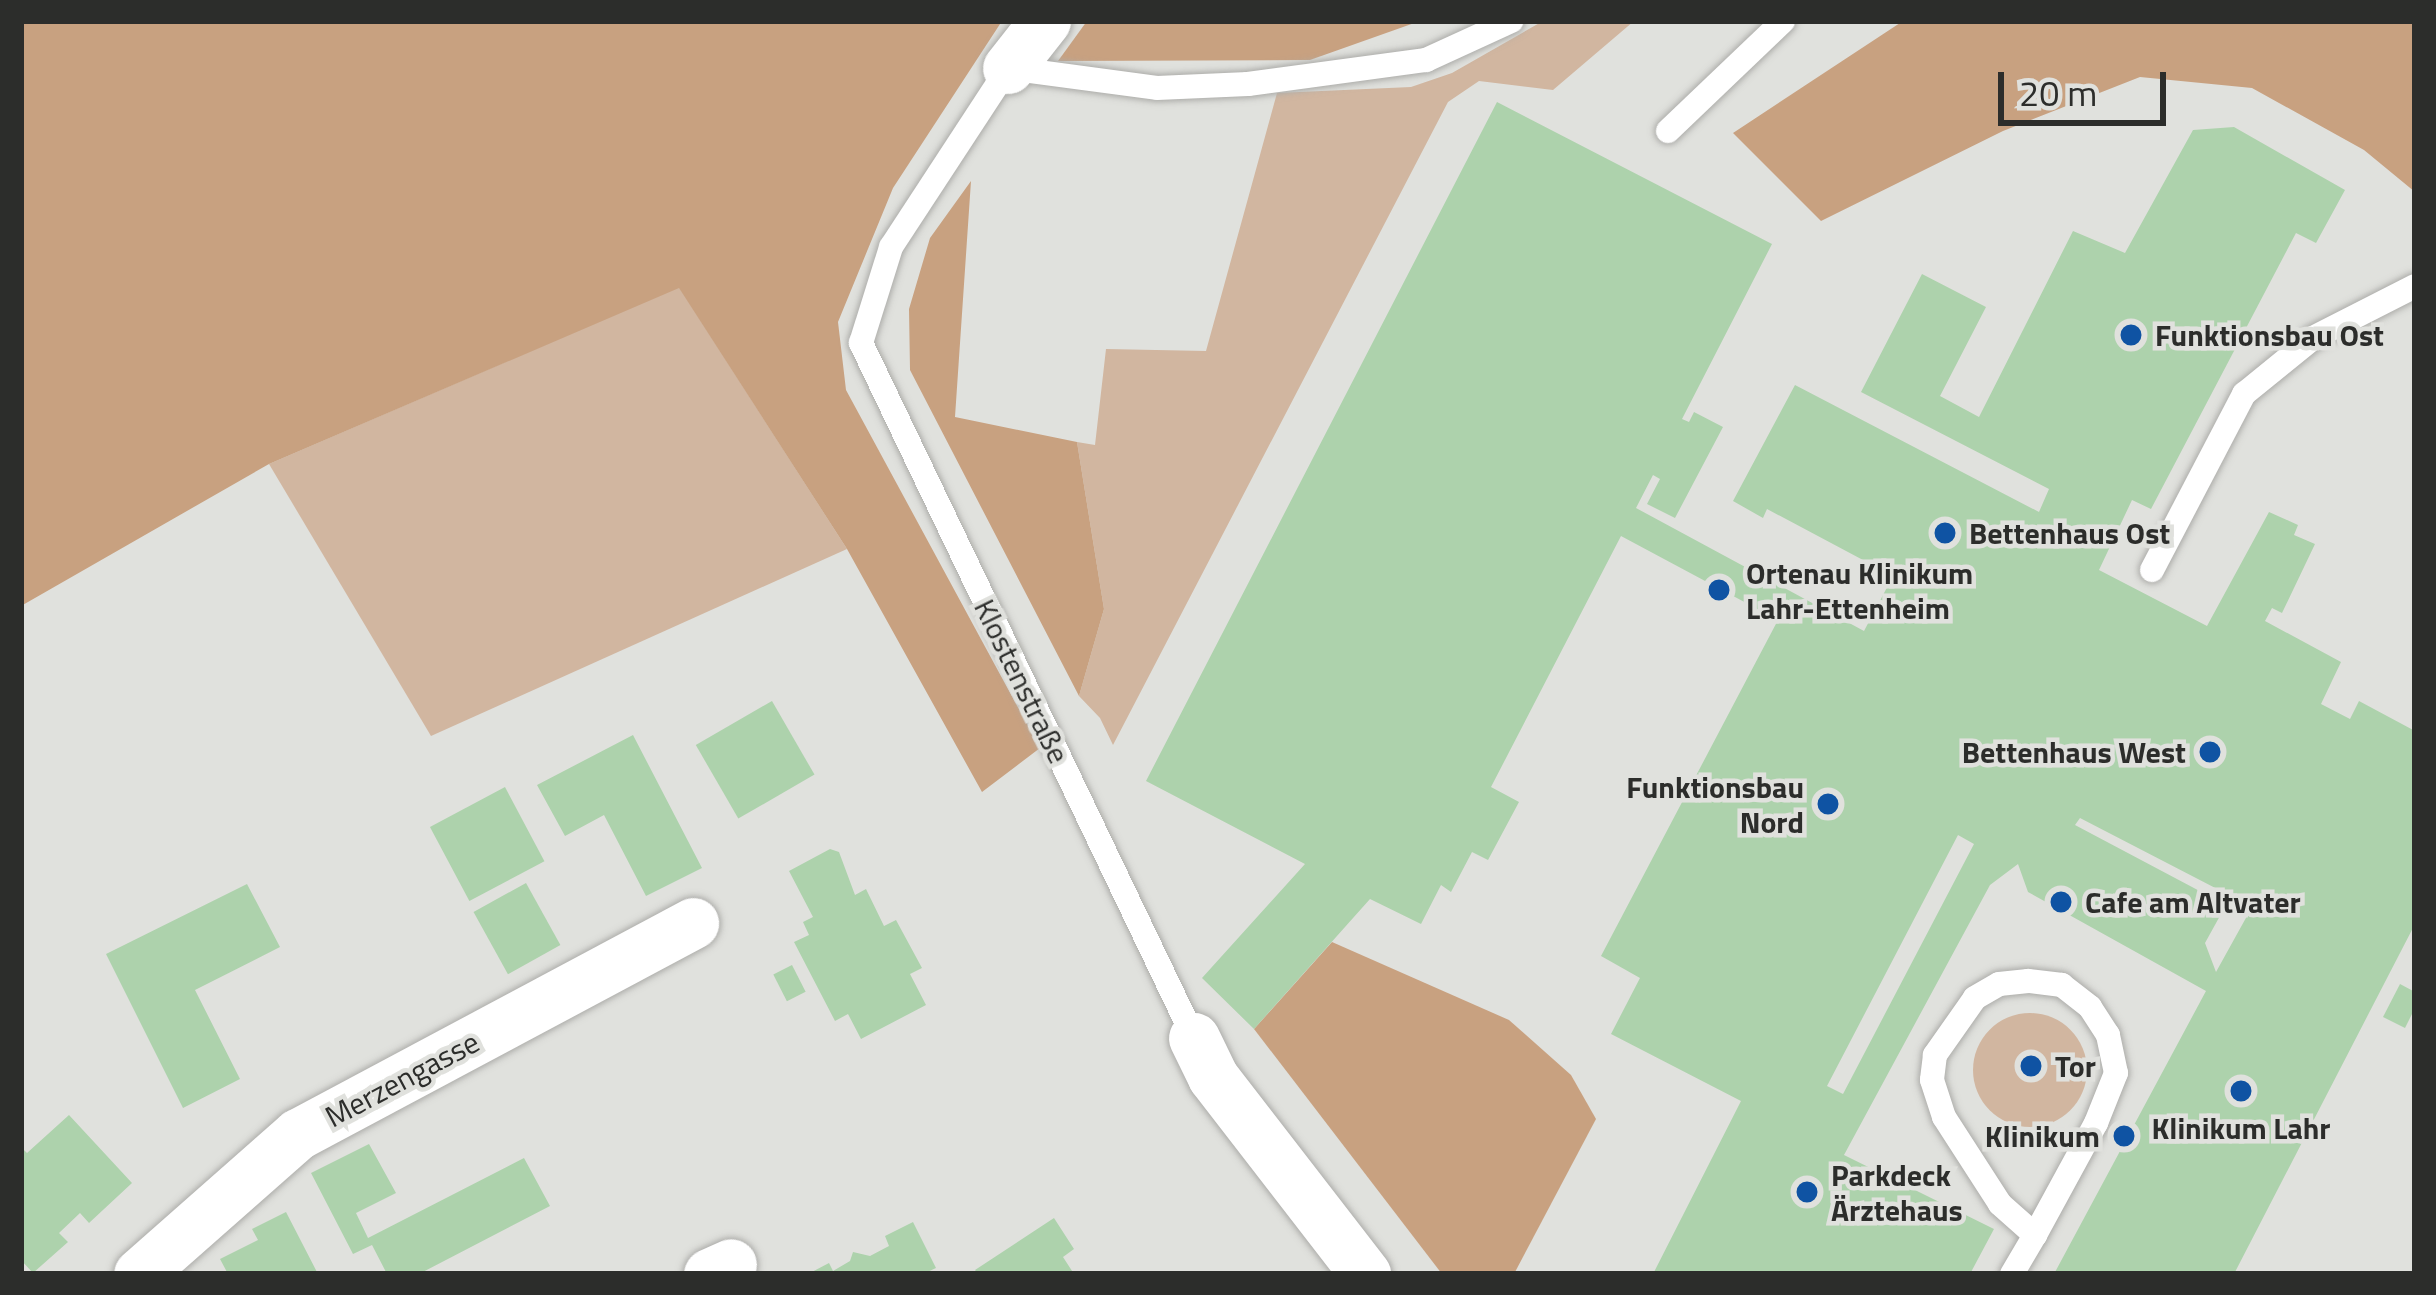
<!DOCTYPE html>
<meta charset="utf-8">
<style>
body{margin:0}
#map{position:relative;width:2436px;height:1295px;overflow:hidden;background:#e0e1dd;font-family:"Titillium Web",sans-serif}
div>[style]{position:absolute}
.green>*{inset:0;background:#d1b6a0}
.round{border-radius:50%}
.forest>*{inset:0;background:#c8a180}
.building>*{inset:0;background:#add2ac;transform-origin:0 0}
.roads{filter:drop-shadow(0 0 3px #adadaa) drop-shadow(0 0 3px #adadaa)}
.lane>*{height:24px;margin:-12px;padding:0 12px;transform-origin:12px;border-radius:12px;background:#fff}
.street>*{height:51px;margin:-25.5px;padding:0 25.5px;transform-origin:25.5px;border-radius:25.5px;background:#fff}
.dots>*{width:33px;height:33px;translate:-50% -50%;box-sizing:border-box;border:6px solid #e0e1dd;border-radius:50%}
span{translate:-50% -50%;white-space:nowrap;text-align:center;line-height:1.15;-webkit-text-stroke:9px #e0e1dd;paint-order:stroke}
.poi-label{font-size:30px;color:#2c2d2b;font-weight:700}
.left{translate:0 -50%;text-align:left}
.right{translate:-100% -50%;text-align:right}
.street-label{font-size:30px;color:#2c2d2b}
.frame{position:absolute;inset:0;border:24px solid #2c2d2b;pointer-events:none}
.scale{position:absolute;left:1998px;top:72px;width:168px;height:54px;box-sizing:border-box;border:6px solid #2c2d2b;border-top:0;padding-left:15px;font-size:36px;line-height:42px;white-space:nowrap;color:#2c2d2b;-webkit-text-stroke:9px #e0e1dd;paint-order:stroke}
</style>
<div id="map">
<div class="green">
<i style="clip-path:polygon(1543px 21px,1634px 21px,1553px 90px,1479px 81px,1448px 102px,1113px 745px,1100px 718px,1079px 696px,1104px 609px,1077px 442px,1095px 445px,1106px 349px,1206px 351px,1277px 93px,1411px 87px,1452px 73px)"></i>
<i style="clip-path:polygon(679px 287px,847px 549px,431px 736px,269px 464px)"></i>
<i class="round" style="left:1973px;top:1013px;width:114px;height:114px"></i>
</div>
<div class="forest">
<i style="clip-path:polygon(21px 21px,1002px 21px,893px 188px,838px 322px,846px 390px,1040px 748px,982px 792px,847px 549px,679px 288px,269px 464px,21px 606px)"></i>
<i style="clip-path:polygon(1087px 21px,1420px 21px,1310px 60px,1058px 61px)"></i>
<i style="clip-path:polygon(1903px 21px,2415px 21px,2415px 192px,2364px 150px,2252px 88px,2140px 77px,2003px 131px,1821px 221px,1733px 133px)"></i>
<i style="clip-path:polygon(971px 181px,955px 417px,1077px 442px,1104px 609px,1079px 696px,910px 370px,909px 309px,930px 238px)"></i>
<i style="clip-path:polygon(1332px 942px,1509px 1020px,1571px 1075px,1596px 1119px,1514px 1274px,1442px 1274px,1254px 1029px)"></i>
</div>
<div class="building">
<i style="clip-path:polygon(evenodd,1497px 102px,1772px 244px,1682px 419px,1689px 422px,1694px 412px,1723px 427px,1675px 518px,1647px 504px,1660px 479px,1653px 475px,1636px 508px,1864px 631px,1893px 576px,1767px 509px,1763px 518px,1733px 501px,1795px 385px,2039px 512px,2049px 489px,1861px 392px,1922px 274px,1986px 307px,1940px 396px,1979px 417px,2073px 231px,2125px 253px,2193px 130px,2234px 127px,2345px 190px,2316px 243px,2296px 233px,2151px 509px,2132px 500px,2099px 570px,2207px 626px,2269px 512px,2298px 525px,2294px 535px,2315px 544px,2282px 613px,2272px 608px,2265px 621px,2341px 662px,2321px 704px,2350px 719px,2359px 701px,2415px 731px,2415px 924px,2234px 1274px,2054px 1274px,2206px 991px,2028px 892px,2018px 864px,1990px 885px,1844px 1155px,1994px 1229px,1970px 1274px,1653px 1274px,1741px 1101px,1611px 1034px,1640px 978px,1601px 956px,1778px 620px,1621px 536px,1491px 787px,1519px 802px,1488px 860px,1472px 852px,1451px 892px,1441px 885px,1421px 924px,1370px 899px,1254px 1029px,1202px 978px,1305px 864px,1146px 781px,1497px 102px,2080px 818px,2252px 907px,2216px 972px,2205px 943px,2226px 905px,2075px 825px,2080px 818px,1497px 102px,1958px 835px,1974px 844px,1843px 1094px,1827px 1086px,1958px 835px)"></i>
<i style="left:772px;top:701px;width:85px;height:88px;rotate:60deg"></i>
<i style="clip-path:polygon(633px 735px,702px 868px,646px 896px,604px 815px,565px 836px,537px 785px)"></i>
<i style="left:505px;top:787px;width:84px;height:85px;rotate:62deg"></i>
<i style="clip-path:polygon(830px 849px,839px 852px,855px 895px,866px 889px,884px 926px,896px 920px,922px 968px,910px 974px,926px 1005px,861px 1039px,848px 1014px,835px 1021px,794px 942px,809px 935px,803px 922px,813px 917px,789px 871px)"></i>
<i style="left:526px;top:883px;width:71px;height:60px;rotate:61deg"></i>
<i style="clip-path:polygon(247px 884px,280px 947px,195px 990px,240px 1079px,183px 1108px,106px 954px)"></i>
<i style="left:792px;top:965px;width:30px;height:21px;rotate:63deg"></i>
<i style="clip-path:polygon(2400px 984px,2415px 992px,2415px 1008px,2405px 1028px,2383px 1017px)"></i>
<i style="clip-path:polygon(69px 1115px,132px 1183px,89px 1223px,80px 1213px,59px 1233px,68px 1242px,33px 1273px,21px 1260px,21px 1147px,27px 1153px)"></i>
<i style="clip-path:polygon(369px 1144px,396px 1193px,356px 1213px,368px 1238px,524px 1158px,550px 1206px,419px 1274px,387px 1274px,372px 1245px,353px 1254px,311px 1173px)"></i>
<i style="clip-path:polygon(286px 1212px,318px 1274px,228px 1274px,220px 1259px,258px 1240px,252px 1229px)"></i>
<i style="clip-path:polygon(1054px 1218px,1074px 1249px,1063px 1257px,1074px 1274px,978px 1274px,975px 1270px)"></i>
<i style="clip-path:polygon(913px 1222px,936px 1268px,923px 1274px,808px 1274px,829px 1263px,833px 1271px,850px 1261px,853px 1252px,870px 1256px,889px 1246px,885px 1236px)"></i>
</div>
<div class="roads">
<div class="lane">
<i style="left:1668px;top:131px;width:159px;rotate:-43.7deg"></i>
<i style="left:2152px;top:570px;width:199px;rotate:-62.4deg"></i>
<i style="left:2244px;top:394px;width:89px;rotate:-39.1deg"></i>
<i style="left:2313px;top:338px;width:114px;rotate:-27deg"></i>
<i style="left:1194px;top:1038px;width:771px;rotate:-115.6deg"></i>
<i style="left:861px;top:343px;width:101px;rotate:-72.6deg"></i>
<i style="left:891px;top:247px;width:214px;rotate:-56.8deg"></i>
<i style="left:1008px;top:68px;width:150px;rotate:7.6deg"></i>
<i style="left:1157px;top:88px;width:91px;rotate:-2.5deg"></i>
<i style="left:1248px;top:84px;width:180px;rotate:-7.7deg"></i>
<i style="left:1426px;top:60px;width:94px;rotate:-24.6deg"></i>
<i style="left:2012px;top:1274px;width:45px;rotate:-59.5deg"></i>
<i style="left:2035px;top:1235px;width:128px;rotate:-61.4deg"></i>
<i style="left:2096px;top:1123px;width:54px;rotate:-68.2deg"></i>
<i style="left:2116px;top:1073px;width:39px;rotate:-102deg"></i>
<i style="left:2108px;top:1035px;width:33px;rotate:-123deg"></i>
<i style="left:2090px;top:1007px;width:36px;rotate:-142deg"></i>
<i style="left:2062px;top:985px;width:34px;rotate:-173deg"></i>
<i style="left:2028px;top:981px;width:29px;rotate:174deg"></i>
<i style="left:1999px;top:984px;width:28px;rotate:150deg"></i>
<i style="left:1975px;top:998px;width:70px;rotate:125.1deg"></i>
<i style="left:1935px;top:1055px;width:25px;rotate:97deg"></i>
<i style="left:1932px;top:1080px;width:39px;rotate:72deg"></i>
<i style="left:1944px;top:1117px;width:103px;rotate:57.2deg"></i>
<i style="left:2000px;top:1204px;width:47px;rotate:41.5deg"></i>
</div>
<div class="street">
<i style="left:1008px;top:68px;width:60px;rotate:-51.8deg"></i>
<i style="left:1194px;top:1038px;width:43px;rotate:64deg"></i>
<i style="left:1213px;top:1077px;width:249px;rotate:52.3deg"></i>
<i style="left:139px;top:1274px;width:212px;rotate:-41.4deg"></i>
<i style="left:298px;top:1134px;width:448px;rotate:-28.1deg"></i>
<i style="left:709px;top:1274px;width:24px;rotate:-24deg"></i>
</div>
</div>
<div class="dots">
<i style="left:2131px;top:335px;background:#0f53a3"></i>
<i style="left:1945px;top:533px;background:#0f53a3"></i>
<i style="left:1719px;top:590px;background:#0f53a3"></i>
<i style="left:2210px;top:752px;background:#0f53a3"></i>
<i style="left:1828px;top:804px;background:#0f53a3"></i>
<i style="left:2061px;top:902px;background:#0f53a3"></i>
<i style="left:2031px;top:1066px;background:#0f53a3"></i>
<i style="left:2241px;top:1091px;background:#0f53a3"></i>
<i style="left:2124px;top:1136px;background:#0f53a3"></i>
<i style="left:1807px;top:1192px;background:#0f53a3"></i>
</div>
<div class="poi-label">
<span class="left" style="left:2155px;top:335px">Funktionsbau Ost</span>
<span class="left" style="left:1969px;top:533px">Bettenhaus Ost</span>
<span class="left" style="left:1746px;top:590px">Ortenau Klinikum<br>Lahr-Ettenheim</span>
<span class="right" style="left:2186px;top:752px">Bettenhaus West</span>
<span class="right" style="left:1804px;top:804px">Funktionsbau<br>Nord</span>
<span class="left" style="left:2085px;top:902px">Cafe am Altvater</span>
<span class="left" style="left:2055px;top:1066px">Tor</span>
<span style="left:2241px;top:1128px">Klinikum Lahr</span>
<span class="right" style="left:2100px;top:1136px">Klinikum</span>
<span class="left" style="left:1831px;top:1192px">Parkdeck<br>Ärztehaus</span>
</div>
<div class="street-label">
<span style="left:1022px;top:681px;rotate:64deg">Klostenstraße</span>
<span style="left:402px;top:1079px;rotate:-28deg">Merzengasse</span>
</div>
<div class="frame"></div>
<div class="scale">20 m</div>
</div>
